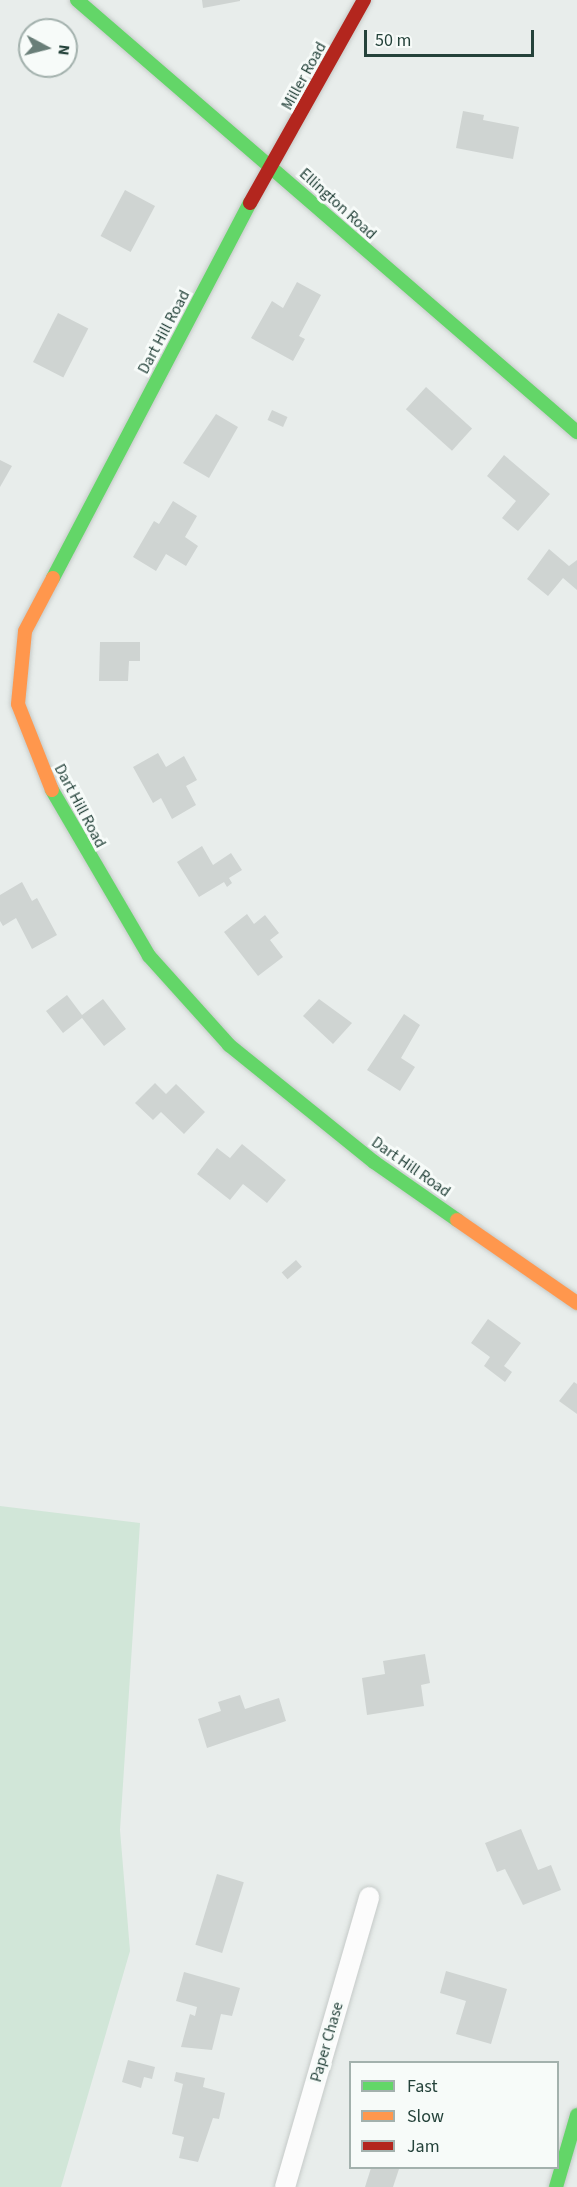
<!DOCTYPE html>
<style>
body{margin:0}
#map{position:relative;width:577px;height:2187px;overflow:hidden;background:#e8edeb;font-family:"Source Sans 3",sans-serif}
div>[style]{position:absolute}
.green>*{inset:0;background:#d1e6d8}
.building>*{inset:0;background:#cfd4d2;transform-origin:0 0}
.roads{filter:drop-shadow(0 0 2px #c5cac8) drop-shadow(0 0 2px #c5cac8)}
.street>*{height:20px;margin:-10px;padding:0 10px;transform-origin:10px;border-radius:10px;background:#fcfcfc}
.fast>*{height:14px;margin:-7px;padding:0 7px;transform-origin:7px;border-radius:7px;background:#63d668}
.slow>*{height:14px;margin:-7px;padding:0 7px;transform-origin:7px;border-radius:7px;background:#ff974d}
.jam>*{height:14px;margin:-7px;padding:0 7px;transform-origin:7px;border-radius:7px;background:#b3261e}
span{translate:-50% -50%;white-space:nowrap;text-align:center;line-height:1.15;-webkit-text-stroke:6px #f7fbf9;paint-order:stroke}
.street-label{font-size:16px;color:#24423a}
.legend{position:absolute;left:349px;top:2061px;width:210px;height:108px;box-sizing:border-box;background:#f7fbf9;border:2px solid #a3b1ad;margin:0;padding:8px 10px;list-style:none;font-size:18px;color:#24423a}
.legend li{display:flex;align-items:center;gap:12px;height:30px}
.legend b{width:30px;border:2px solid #a3b1ad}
.north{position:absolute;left:18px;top:18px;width:60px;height:60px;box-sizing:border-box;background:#f7fbf9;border:2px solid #a3b1ad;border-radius:50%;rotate:97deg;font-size:16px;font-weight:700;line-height:24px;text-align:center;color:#24423a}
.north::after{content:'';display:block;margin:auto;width:21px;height:27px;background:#697e78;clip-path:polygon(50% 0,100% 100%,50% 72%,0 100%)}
.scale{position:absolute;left:364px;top:30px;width:170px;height:27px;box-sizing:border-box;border:3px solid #24423a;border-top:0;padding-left:8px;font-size:18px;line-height:21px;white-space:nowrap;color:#24423a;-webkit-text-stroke:4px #f7fbf9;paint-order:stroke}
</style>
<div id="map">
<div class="green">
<i style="clip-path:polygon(0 1506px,140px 1523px,120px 1830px,130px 1951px,61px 2187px,0 2187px)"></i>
</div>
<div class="building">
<i style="clip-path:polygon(202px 0,240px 0,240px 1px,203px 8px)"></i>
<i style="clip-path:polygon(463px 111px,484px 115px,483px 120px,519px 127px,513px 159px,456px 148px)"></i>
<i style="left:125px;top:190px;width:34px;height:52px;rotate:28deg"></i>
<i style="clip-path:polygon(297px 282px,321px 295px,299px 336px,305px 339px,293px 361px,251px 338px,272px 301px,283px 308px)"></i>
<i style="left:58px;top:313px;width:34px;height:55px;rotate:27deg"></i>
<i style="left:426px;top:387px;width:62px;height:30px;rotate:42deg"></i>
<i style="left:272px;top:410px;width:17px;height:11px;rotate:24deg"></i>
<i style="clip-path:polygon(216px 414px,238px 427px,209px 478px,183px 463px)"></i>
<i style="clip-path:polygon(504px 455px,550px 494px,518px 531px,502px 518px,516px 501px,487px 476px)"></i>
<i style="clip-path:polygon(0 460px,12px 466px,0 487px)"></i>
<i style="clip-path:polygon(173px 501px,197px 516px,185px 537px,198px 546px,186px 566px,166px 554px,156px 571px,133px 557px,154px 521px,159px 524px)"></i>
<i style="clip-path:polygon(549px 549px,569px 566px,577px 560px,577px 590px,563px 578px,548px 596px,527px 579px)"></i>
<i style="clip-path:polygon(100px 642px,140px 642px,140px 661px,129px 661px,128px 681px,99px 681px)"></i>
<i style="clip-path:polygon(158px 753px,166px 767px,184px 756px,197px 780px,186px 786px,196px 805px,172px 819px,161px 798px,153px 803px,133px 767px)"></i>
<i style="clip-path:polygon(202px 846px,213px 865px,231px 853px,242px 870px,229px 878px,232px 883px,227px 887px,224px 882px,199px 897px,177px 862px)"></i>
<i style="clip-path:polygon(22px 882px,32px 901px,37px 898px,57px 935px,32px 949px,16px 918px,3px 926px,0 921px,0 895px)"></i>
<i style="clip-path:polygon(247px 914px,254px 924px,265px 915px,279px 933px,270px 940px,283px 957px,258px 976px,224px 932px)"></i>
<i style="clip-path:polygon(67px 995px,82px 1015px,103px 999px,126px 1029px,104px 1046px,82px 1018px,63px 1033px,46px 1011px)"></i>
<i style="clip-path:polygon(319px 999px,352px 1023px,333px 1044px,303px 1016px)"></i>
<i style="clip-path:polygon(404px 1014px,420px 1025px,401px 1058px,415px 1067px,400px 1091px,367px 1070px)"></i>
<i style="clip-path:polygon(155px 1083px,166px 1094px,176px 1084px,205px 1112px,184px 1134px,161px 1112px,153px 1120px,135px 1103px)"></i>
<i style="clip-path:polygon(242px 1144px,286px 1180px,267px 1203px,243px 1184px,230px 1200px,197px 1174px,217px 1148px,230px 1158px)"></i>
<i style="left:296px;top:1260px;width:9px;height:19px;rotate:49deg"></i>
<i style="clip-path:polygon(488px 1319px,521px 1343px,504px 1366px,512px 1372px,505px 1382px,484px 1366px,490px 1357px,471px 1343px)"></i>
<i style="clip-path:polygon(574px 1382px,577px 1384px,577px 1414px,559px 1401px)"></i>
<i style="clip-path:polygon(425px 1654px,430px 1683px,421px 1685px,424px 1706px,367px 1715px,362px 1678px,385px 1674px,383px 1661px)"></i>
<i style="clip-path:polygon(240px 1695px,245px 1709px,279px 1698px,286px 1721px,207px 1748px,198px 1719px,221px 1711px,218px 1702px)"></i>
<i style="clip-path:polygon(521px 1829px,538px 1870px,551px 1865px,561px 1890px,523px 1905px,505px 1869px,497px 1872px,485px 1843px)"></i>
<i style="left:217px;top:1874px;width:28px;height:74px;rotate:17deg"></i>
<i style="clip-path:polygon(446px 1971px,507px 1989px,491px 2044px,456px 2034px,466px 2001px,440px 1993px)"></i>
<i style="clip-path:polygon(184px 1972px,240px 1988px,232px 2016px,221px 2014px,212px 2050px,181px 2047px,190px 2014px,195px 2016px,197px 2007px,176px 2001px)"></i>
<i style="clip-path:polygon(128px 2060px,155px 2067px,152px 2079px,144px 2077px,141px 2088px,122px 2082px)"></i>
<i style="clip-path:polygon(176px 2072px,205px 2078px,203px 2087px,225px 2093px,219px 2119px,213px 2118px,198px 2162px,179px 2158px,184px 2137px,172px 2134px,183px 2084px,174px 2081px)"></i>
<i style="clip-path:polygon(371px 2168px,399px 2169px,393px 2187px,365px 2187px)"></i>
</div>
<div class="roads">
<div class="street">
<i style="left:285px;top:2187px;width:302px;rotate:-73.8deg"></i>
</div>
<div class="fast">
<i style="left:77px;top:0;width:661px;rotate:40.83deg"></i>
<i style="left:53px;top:578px;width:424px;rotate:-62.3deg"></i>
<i style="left:52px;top:790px;width:192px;rotate:59.7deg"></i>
<i style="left:149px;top:956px;width:120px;rotate:48deg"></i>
<i style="left:229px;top:1045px;width:186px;rotate:38.9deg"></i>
<i style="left:374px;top:1162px;width:101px;rotate:34.9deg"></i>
<i style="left:556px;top:2187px;width:75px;rotate:-73.7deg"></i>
</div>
<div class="slow">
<i style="left:52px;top:790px;width:92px;rotate:-111.6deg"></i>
<i style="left:18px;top:704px;width:73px;rotate:-84.5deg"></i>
<i style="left:25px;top:631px;width:60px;rotate:-62.2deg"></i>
<i style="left:457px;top:1220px;width:146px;rotate:34.7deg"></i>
</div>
<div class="jam">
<i style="left:250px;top:203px;width:233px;rotate:-60.7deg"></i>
</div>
</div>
<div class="street-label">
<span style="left:304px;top:76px;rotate:-61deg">Miller Road</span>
<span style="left:338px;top:204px;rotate:42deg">Ellington Road</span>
<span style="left:164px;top:332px;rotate:-62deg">Dart Hill Road</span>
<span style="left:80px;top:806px;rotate:62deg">Dart Hill Road</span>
<span style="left:411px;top:1167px;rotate:35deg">Dart Hill Road</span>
<span style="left:327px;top:2042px;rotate:-74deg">Paper Chase</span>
</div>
<ul class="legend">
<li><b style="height:8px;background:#63d668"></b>Fast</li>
<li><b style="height:8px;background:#ff974d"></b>Slow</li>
<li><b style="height:8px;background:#b3261e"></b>Jam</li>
</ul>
<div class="north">N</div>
<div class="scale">50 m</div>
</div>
